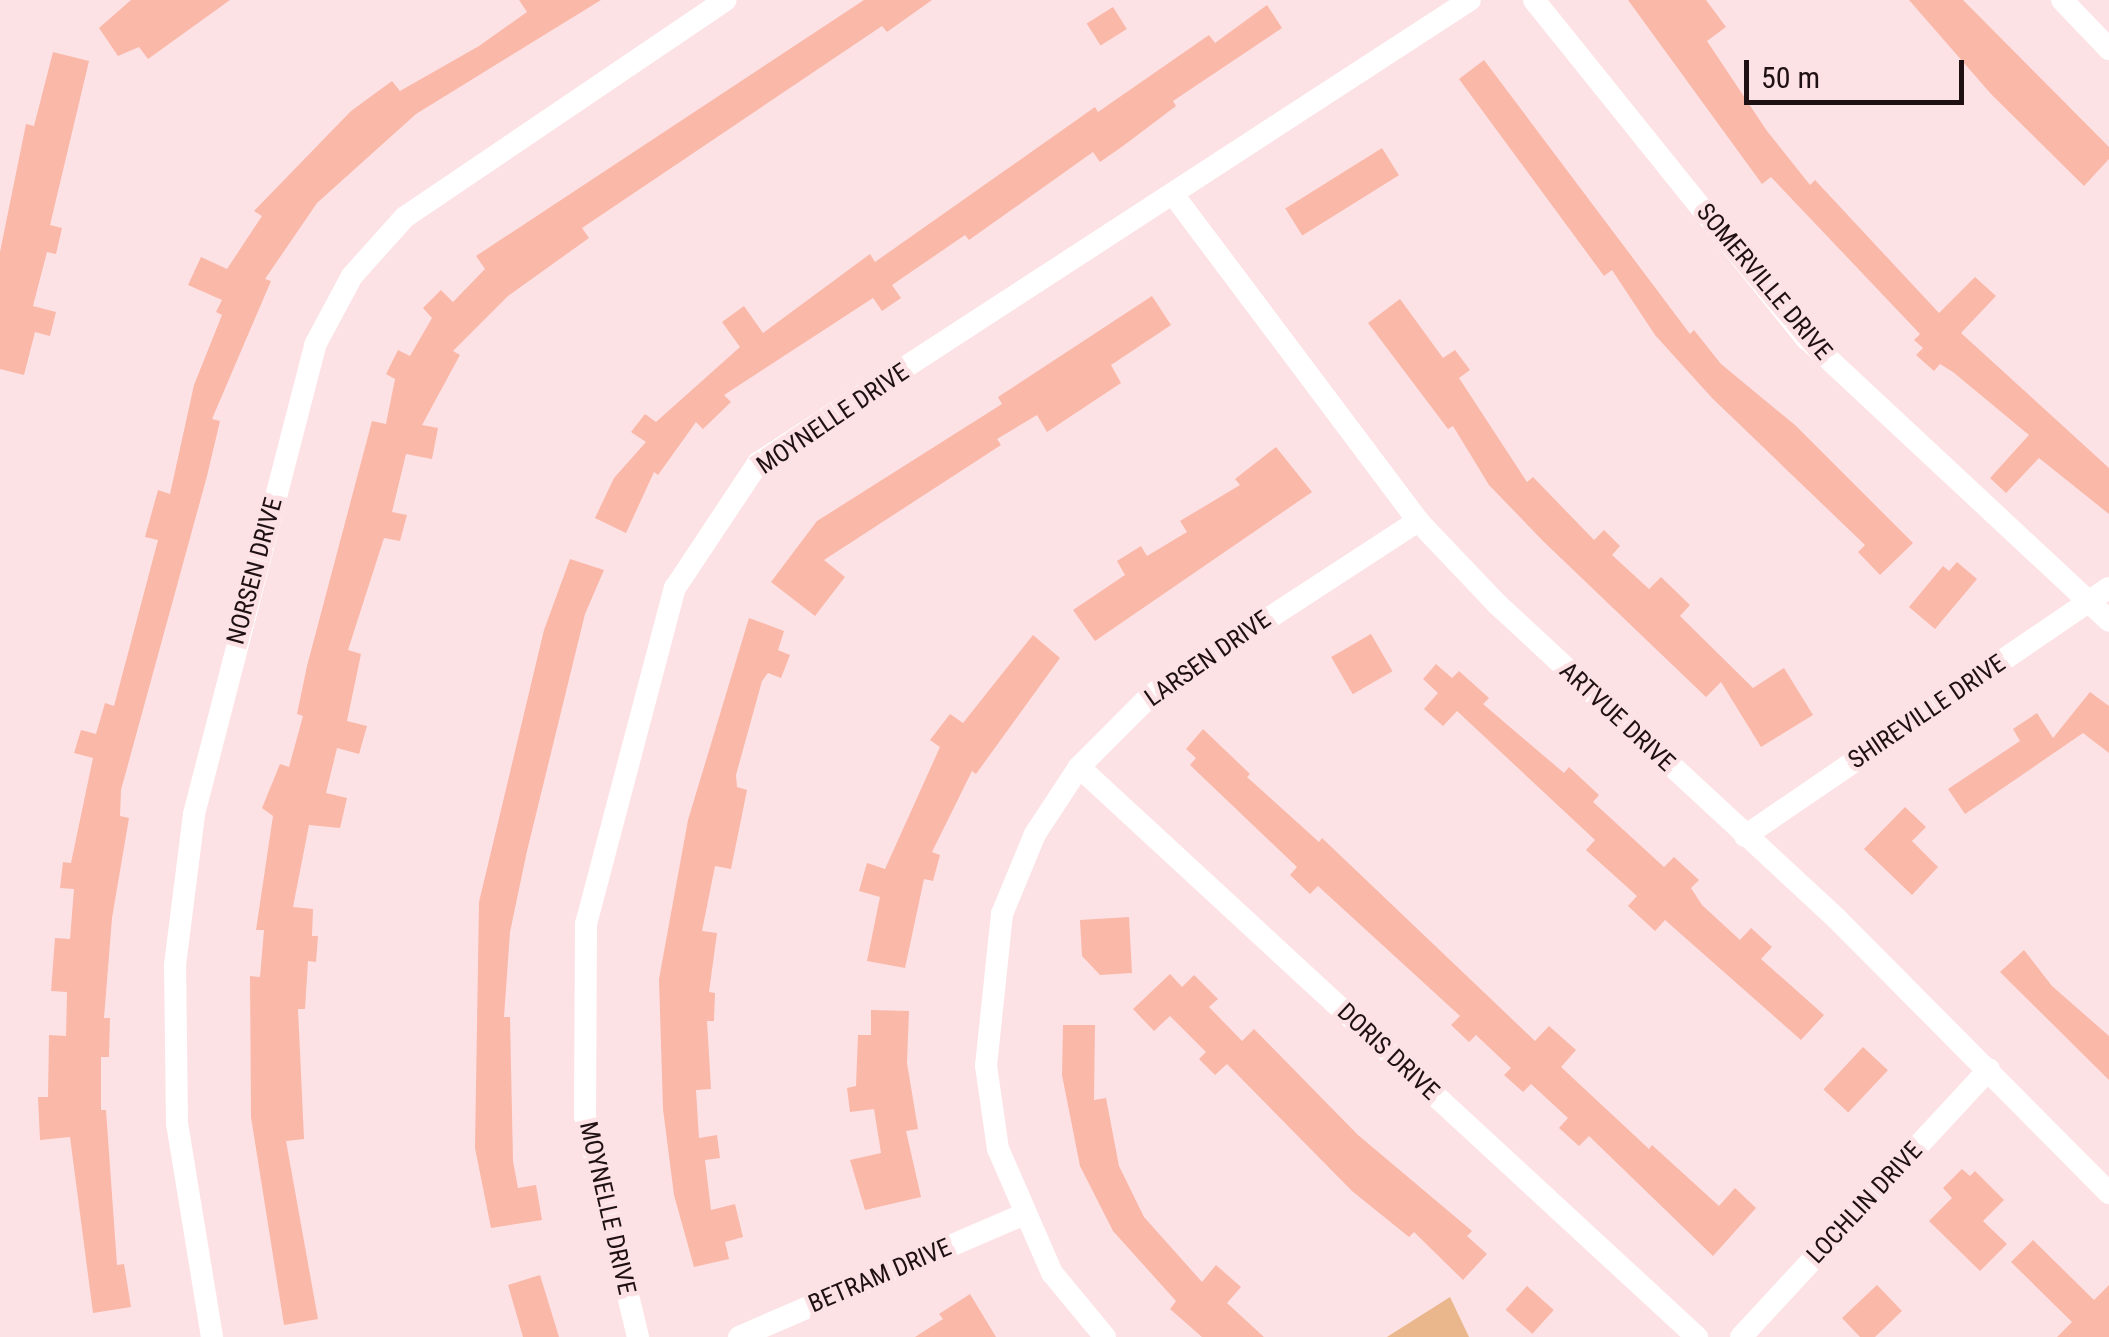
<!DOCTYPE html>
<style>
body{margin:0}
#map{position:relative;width:2109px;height:1337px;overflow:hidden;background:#fde2e5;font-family:"Roboto Condensed",sans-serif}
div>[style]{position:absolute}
.green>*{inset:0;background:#eab78c}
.building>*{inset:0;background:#fab8a8;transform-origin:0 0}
.street>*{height:22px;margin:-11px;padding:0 11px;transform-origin:11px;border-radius:11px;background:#fff}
span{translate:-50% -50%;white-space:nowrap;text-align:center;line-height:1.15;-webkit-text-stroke:9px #fde2e5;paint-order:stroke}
.street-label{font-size:25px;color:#1f1013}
.scale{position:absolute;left:1744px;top:60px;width:220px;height:45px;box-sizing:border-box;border:5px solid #1f1013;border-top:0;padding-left:12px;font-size:30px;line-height:35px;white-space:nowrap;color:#1f1013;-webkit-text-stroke:8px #fde2e5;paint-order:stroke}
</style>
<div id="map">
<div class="green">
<i style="clip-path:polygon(1450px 1297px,1469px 1337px,1387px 1337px)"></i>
</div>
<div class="building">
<i style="clip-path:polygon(131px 0,230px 0,148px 59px,139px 47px,118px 56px,99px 28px)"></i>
<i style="clip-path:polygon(519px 0,601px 0,416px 114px,317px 203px,265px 279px,271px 281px,212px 419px,220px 421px,207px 476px,121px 790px,120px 816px,129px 818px,112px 918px,104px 1018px,110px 1018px,109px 1057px,101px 1057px,101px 1110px,106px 1110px,117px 1265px,124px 1264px,131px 1307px,93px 1313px,70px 1137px,40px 1140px,38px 1097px,48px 1097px,49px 1035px,66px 1036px,67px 992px,51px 991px,55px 938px,70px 939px,74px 889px,60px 888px,63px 862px,71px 863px,93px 758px,74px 753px,81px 730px,96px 734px,105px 703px,114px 706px,158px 540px,145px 537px,158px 490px,170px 494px,194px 385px,222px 315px,216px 312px,222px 300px,188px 285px,201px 257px,227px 269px,262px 216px,254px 211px,351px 111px,392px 81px,400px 91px,479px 46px,527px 12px)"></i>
<i style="clip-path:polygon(864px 0,932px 0,887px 32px,882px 26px,582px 228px,589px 238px,508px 296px,453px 351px,460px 355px,422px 425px,438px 428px,432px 459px,406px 454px,392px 512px,407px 515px,400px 541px,384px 538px,348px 650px,361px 654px,347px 721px,367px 726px,359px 754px,337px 748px,326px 793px,347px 798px,340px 828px,309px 825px,293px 907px,313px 909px,312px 936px,318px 936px,316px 962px,308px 961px,305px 1009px,298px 1009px,304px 1139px,286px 1141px,318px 1319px,284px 1325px,251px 1117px,250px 976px,260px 977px,264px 930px,256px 930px,273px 816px,262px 808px,280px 764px,289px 767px,303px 716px,297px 714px,307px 666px,372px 421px,386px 424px,395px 379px,386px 374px,398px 350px,410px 356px,432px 318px,423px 308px,441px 290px,453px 302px,485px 269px,476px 256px)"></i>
<i style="clip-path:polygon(1628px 0,1706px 0,1726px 27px,1707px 41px,1767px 131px,1810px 185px,1815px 180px,1939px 313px,1975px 277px,1996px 296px,1961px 333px,2109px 468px,2109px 514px,2039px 458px,2006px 493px,1990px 478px,2029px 435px,1953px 372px,1940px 364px,1934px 371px,1916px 355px,1923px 348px,1914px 340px,1920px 334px,1771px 177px,1762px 184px)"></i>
<i style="clip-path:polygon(1909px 0,1963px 0,2109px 147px,2109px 159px,2084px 186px,1991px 94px)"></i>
<i style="clip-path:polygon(1267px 5px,1282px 28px,1173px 101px,1176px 106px,1123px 146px,1100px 162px,1093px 152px,969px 240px,965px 235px,892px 285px,901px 298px,882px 311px,873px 298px,724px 395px,731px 402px,703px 429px,696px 422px,658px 475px,654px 472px,626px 533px,595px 518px,614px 478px,646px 442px,631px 432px,645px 414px,656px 422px,740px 347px,722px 322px,744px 306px,763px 333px,870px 254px,875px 262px,1095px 107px,1098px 112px,1209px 35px,1215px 43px)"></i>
<i style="left:1113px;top:7px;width:26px;height:31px;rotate:58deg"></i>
<i style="clip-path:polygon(53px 52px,89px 61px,50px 225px,62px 228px,56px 254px,47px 252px,33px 306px,56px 312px,50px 336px,35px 332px,24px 375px,0 369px,0 252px,26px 124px,34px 126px)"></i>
<i style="clip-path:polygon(1484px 60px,1690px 334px,1694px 330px,1721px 364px,1795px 425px,1913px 543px,1880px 575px,1858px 552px,1865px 545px,1712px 398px,1655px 335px,1612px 270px,1604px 276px,1459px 79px)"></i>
<i style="left:1382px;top:148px;width:32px;height:114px;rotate:58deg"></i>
<i style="clip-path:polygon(1152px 296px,1171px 325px,1111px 365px,1121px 383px,1047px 432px,1037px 415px,997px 439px,1001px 445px,824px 560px,845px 577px,815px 616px,771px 582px,817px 521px,1002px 404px,998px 397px)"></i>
<i style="clip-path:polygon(1400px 299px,1443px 358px,1455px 350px,1470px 370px,1459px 378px,1527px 482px,1533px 477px,1594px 540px,1604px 530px,1620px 546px,1612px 555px,1649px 589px,1661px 577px,1690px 605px,1680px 616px,1753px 688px,1784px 668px,1813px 715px,1761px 747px,1721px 682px,1706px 697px,1543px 541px,1489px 485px,1453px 426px,1448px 429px,1368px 323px)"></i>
<i style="clip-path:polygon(1276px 447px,1312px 492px,1095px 641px,1073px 610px,1125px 575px,1117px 561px,1141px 546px,1147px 556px,1187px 532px,1180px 521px,1240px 485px,1235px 479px)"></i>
<i style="clip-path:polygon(570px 559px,604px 570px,585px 614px,527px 851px,510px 932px,504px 1017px,510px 1017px,513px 1161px,518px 1188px,536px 1185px,542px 1220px,491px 1228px,475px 1148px,479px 902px,544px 630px)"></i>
<i style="clip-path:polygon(1957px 562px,1977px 579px,1935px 629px,1909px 607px,1943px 566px,1949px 571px)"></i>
<i style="clip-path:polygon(749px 618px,784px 631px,778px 650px,790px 655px,781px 678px,768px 673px,762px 681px,736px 775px,737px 787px,747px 790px,731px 869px,715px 866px,702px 931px,717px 933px,709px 992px,715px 993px,714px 1021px,707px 1021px,711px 1089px,696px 1090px,699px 1138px,717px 1135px,720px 1158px,705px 1160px,711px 1210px,735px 1204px,743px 1237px,725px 1242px,729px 1259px,694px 1267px,674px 1195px,663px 1109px,659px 979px,688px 820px)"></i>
<i style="left:1371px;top:634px;width:43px;height:46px;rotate:60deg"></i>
<i style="clip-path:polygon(1033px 635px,1060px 658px,976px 774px,972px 771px,932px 852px,940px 855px,933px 881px,924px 879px,905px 968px,867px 961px,880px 897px,859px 891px,867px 863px,885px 869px,940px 747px,930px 740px,950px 714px,963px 723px)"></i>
<i style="clip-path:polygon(1436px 664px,1452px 678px,1459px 671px,1489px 698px,1483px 704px,1564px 773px,1569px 767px,1599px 795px,1593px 802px,1664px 867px,1674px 857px,1699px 880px,1691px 888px,1702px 905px,1740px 940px,1751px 928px,1772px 947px,1761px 959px,1824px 1015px,1801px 1040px,1665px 920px,1655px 931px,1628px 906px,1637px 896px,1586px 850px,1595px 840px,1457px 711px,1443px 726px,1424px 709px,1438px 693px,1423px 679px)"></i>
<i style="clip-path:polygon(2090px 692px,2109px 706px,2109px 753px,2083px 733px,1965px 814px,1948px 789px,2020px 741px,2013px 729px,2037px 713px,2053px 738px)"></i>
<i style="clip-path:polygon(1203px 729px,1250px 774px,1247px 777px,1319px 842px,1322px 838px,1535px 1041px,1549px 1026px,1576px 1050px,1561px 1067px,1649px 1149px,1652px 1145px,1719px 1206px,1735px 1188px,1756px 1208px,1713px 1256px,1589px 1136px,1579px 1146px,1559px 1128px,1568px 1118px,1531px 1084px,1523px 1092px,1504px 1075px,1511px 1068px,1476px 1035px,1469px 1042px,1451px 1025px,1460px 1016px,1318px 886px,1310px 894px,1290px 875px,1297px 867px,1190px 765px,1196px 758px,1186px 749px)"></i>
<i style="clip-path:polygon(1905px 807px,1926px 827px,1912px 841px,1938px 867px,1912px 895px,1864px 849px)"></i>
<i style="clip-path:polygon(1129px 917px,1132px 973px,1100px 975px,1082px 956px,1080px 920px)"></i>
<i style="clip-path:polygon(2024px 950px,2052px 986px,2109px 1036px,2109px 1080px,2000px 972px)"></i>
<i style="clip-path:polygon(1170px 974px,1182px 987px,1194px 975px,1218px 999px,1209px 1007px,1242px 1041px,1254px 1029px,1358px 1135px,1472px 1231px,1467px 1236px,1487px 1254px,1463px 1280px,1414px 1232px,1409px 1237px,1352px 1191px,1227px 1064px,1215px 1075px,1199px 1059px,1206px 1052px,1170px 1016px,1154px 1031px,1133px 1009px)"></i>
<i style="clip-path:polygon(871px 1010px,909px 1011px,907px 1063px,918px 1129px,906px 1131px,921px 1197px,865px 1210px,850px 1160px,881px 1153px,874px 1109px,850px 1112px,847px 1088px,856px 1086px,858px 1035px,871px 1035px)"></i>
<i style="clip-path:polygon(1063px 1025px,1095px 1025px,1094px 1100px,1106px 1098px,1119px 1166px,1144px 1217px,1202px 1282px,1216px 1265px,1241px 1287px,1227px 1303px,1264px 1337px,1202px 1337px,1170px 1309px,1176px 1301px,1113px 1231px,1080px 1166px,1062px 1075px)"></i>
<i style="left:1863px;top:1047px;width:34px;height:58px;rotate:43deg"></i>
<i style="clip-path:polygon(1962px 1169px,1970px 1176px,1975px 1171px,2004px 1200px,1983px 1221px,2007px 1244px,1980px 1271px,1929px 1221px,1952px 1198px,1943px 1188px)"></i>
<i style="clip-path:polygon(2033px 1240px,2094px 1300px,2109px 1285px,2109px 1337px,2057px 1337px,2072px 1322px,2011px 1262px)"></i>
<i style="clip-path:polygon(540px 1275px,559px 1337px,523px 1337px,508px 1285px)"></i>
<i style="clip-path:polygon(1877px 1285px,1902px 1311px,1875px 1337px,1860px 1337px,1842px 1318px)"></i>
<i style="left:1527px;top:1286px;width:36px;height:32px;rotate:42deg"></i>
<i style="clip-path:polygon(970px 1294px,996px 1337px,915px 1337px,943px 1319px,939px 1314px)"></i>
</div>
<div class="street">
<i style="left:1534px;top:0;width:435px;rotate:51.2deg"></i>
<i style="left:1807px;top:339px;width:413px;rotate:43deg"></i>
<i style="left:2062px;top:0;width:68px;rotate:46.2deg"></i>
<i style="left:1175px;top:197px;width:405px;rotate:53.1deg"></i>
<i style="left:1418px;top:521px;width:115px;rotate:46.4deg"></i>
<i style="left:1497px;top:604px;width:463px;rotate:42.8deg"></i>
<i style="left:1837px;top:919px;width:386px;rotate:45.2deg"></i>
<i style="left:1079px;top:767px;width:841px;rotate:42.69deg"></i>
<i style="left:1745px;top:836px;width:440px;rotate:-34.3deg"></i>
<i style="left:212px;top:1337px;width:216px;rotate:-99.3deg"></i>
<i style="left:177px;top:1124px;width:159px;rotate:-90.7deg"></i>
<i style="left:175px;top:965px;width:152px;rotate:-82.8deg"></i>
<i style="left:194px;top:814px;width:484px;rotate:-75.5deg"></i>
<i style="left:315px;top:345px;width:78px;rotate:-61.8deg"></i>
<i style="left:352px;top:276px;width:79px;rotate:-48.1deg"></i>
<i style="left:405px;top:217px;width:387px;rotate:-34.1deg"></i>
<i style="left:638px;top:1337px;width:227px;rotate:-103.5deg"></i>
<i style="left:585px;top:1116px;width:192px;rotate:-89.7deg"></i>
<i style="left:586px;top:924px;width:348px;rotate:-75.2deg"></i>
<i style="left:675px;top:588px;width:150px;rotate:-56.4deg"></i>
<i style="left:758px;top:463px;width:849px;rotate:-33.04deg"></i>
<i style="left:739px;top:1337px;width:308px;rotate:-23.3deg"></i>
<i style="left:1105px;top:1337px;width:83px;rotate:-129.6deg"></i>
<i style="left:1052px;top:1273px;width:135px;rotate:-113.5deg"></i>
<i style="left:998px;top:1149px;width:84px;rotate:-98.2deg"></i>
<i style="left:986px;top:1066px;width:153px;rotate:-84deg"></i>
<i style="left:1002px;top:914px;width:87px;rotate:-67.6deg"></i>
<i style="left:1035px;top:834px;width:80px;rotate:-56.7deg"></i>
<i style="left:1079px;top:767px;width:102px;rotate:-45deg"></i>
<i style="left:1151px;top:695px;width:319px;rotate:-33.1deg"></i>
<i style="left:1741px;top:1337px;width:365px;rotate:-47.2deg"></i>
</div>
<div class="street-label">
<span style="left:1764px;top:282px;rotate:50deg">SOMERVILLE DRIVE</span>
<span style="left:833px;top:419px;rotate:-34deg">MOYNELLE DRIVE</span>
<span style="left:255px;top:571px;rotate:-75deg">NORSEN DRIVE</span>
<span style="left:1208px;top:659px;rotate:-35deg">LARSEN DRIVE</span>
<span style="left:1927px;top:712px;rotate:-34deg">SHIREVILLE DRIVE</span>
<span style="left:1617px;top:717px;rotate:43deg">ARTVUE DRIVE</span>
<span style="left:1388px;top:1052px;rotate:43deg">DORIS DRIVE</span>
<span style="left:1865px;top:1203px;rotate:-47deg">LOCHLIN DRIVE</span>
<span style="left:607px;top:1208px;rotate:77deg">MOYNELLE DRIVE</span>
<span style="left:880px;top:1276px;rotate:-23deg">BETRAM DRIVE</span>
</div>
<div class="scale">50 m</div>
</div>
